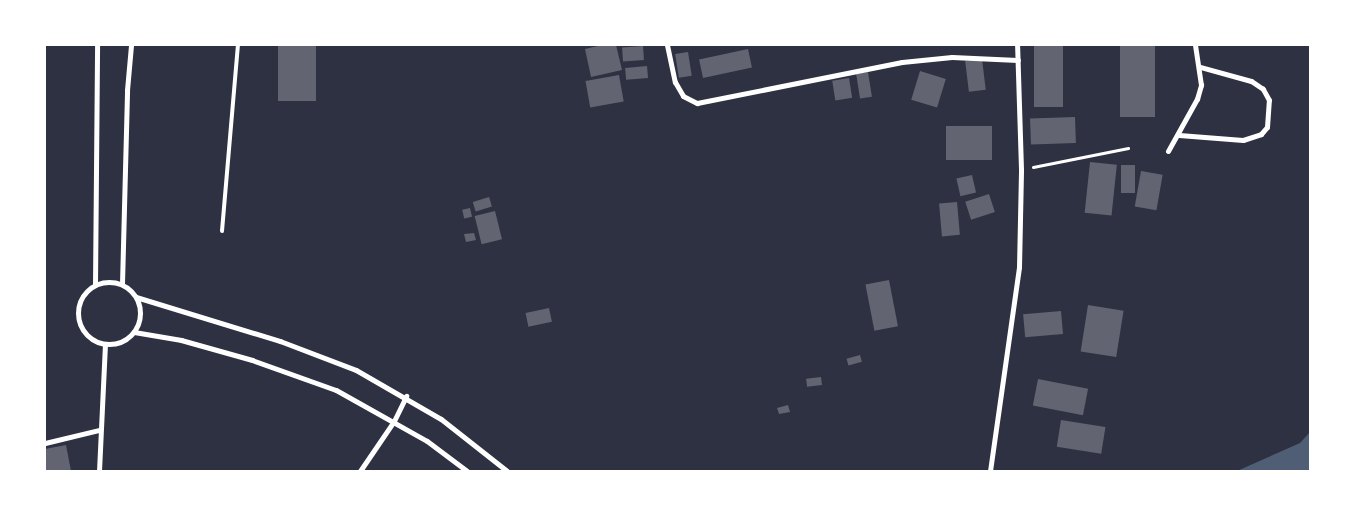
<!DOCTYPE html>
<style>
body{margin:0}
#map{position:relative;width:1355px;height:516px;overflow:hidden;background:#2d3142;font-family:"Nunito Sans",sans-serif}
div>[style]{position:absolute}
.water>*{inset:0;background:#4f5d75}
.building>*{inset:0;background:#626471;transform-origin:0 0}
.path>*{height:3px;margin:-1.5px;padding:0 1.5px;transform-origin:1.5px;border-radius:1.5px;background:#fff}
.service>*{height:4px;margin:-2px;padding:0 2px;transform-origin:2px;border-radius:2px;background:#fff}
.minor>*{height:5px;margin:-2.5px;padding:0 2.5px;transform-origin:2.5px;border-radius:2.5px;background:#fff}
.minor>.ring{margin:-2.5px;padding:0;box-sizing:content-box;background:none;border:5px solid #fff;border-radius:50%}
span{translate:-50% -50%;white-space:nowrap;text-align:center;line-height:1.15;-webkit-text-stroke:5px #fff;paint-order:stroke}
.frame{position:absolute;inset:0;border:46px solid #fff;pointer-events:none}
</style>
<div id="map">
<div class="water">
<i style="clip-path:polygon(1310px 432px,1310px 471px,1237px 471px,1300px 443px)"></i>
</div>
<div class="building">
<i style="left:278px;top:45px;width:38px;height:56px"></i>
<i style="clip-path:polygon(602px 45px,616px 45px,622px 70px,591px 77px,585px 49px)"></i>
<i style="left:1034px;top:45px;width:29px;height:62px"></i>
<i style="left:1120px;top:45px;width:35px;height:72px"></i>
<i style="left:643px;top:46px;width:14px;height:21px;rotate:86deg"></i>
<i style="left:748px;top:49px;width:19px;height:50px;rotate:78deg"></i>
<i style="left:688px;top:52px;width:24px;height:13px;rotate:81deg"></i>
<i style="left:982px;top:59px;width:31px;height:17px;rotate:83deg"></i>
<i style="left:647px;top:66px;width:12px;height:22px;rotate:85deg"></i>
<i style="left:920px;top:71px;width:27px;height:30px;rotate:17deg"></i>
<i style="left:868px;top:72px;width:25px;height:12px;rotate:81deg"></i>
<i style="left:619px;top:75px;width:27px;height:34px;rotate:80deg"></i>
<i style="left:849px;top:78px;width:20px;height:17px;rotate:81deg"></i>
<i style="left:1075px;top:117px;width:26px;height:45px;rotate:88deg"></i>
<i style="left:946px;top:126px;width:46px;height:34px"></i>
<i style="left:1090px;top:162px;width:27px;height:51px;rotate:6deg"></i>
<i style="left:1121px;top:165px;width:14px;height:28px"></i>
<i style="left:1141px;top:171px;width:22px;height:36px;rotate:10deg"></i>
<i style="left:972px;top:175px;width:18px;height:16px;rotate:77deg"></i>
<i style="left:989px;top:194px;width:19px;height:25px;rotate:72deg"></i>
<i style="left:489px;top:197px;width:10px;height:17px;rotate:73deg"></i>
<i style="left:957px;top:202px;width:33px;height:18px;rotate:85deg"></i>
<i style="left:470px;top:208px;width:9px;height:8px;rotate:77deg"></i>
<i style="left:495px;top:211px;width:29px;height:21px;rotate:76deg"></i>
<i style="clip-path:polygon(474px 233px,476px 240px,466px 242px,464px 234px)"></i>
<i style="left:889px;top:280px;width:47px;height:24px;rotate:79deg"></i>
<i style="left:1088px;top:305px;width:36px;height:47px;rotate:9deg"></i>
<i style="left:549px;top:308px;width:14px;height:24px;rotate:78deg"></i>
<i style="left:1061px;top:311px;width:23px;height:38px;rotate:85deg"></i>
<i style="left:860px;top:355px;width:7px;height:14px;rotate:74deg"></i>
<i style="left:821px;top:377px;width:8px;height:15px;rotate:83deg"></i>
<i style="left:1038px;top:379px;width:51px;height:27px;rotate:11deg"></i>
<i style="clip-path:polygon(788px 405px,790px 412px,779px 414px,777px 408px)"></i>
<i style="left:1061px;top:420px;width:45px;height:27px;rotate:9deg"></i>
<i style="clip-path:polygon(66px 445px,71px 471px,45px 471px,45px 449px)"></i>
</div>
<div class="path">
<i style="left:1033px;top:167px;width:97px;rotate:-11.3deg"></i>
</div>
<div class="service">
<i style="left:222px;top:231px;width:187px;rotate:-85.1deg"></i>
</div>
<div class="minor">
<i style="left:667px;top:45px;width:38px;rotate:78deg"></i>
<i style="left:675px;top:82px;width:16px;rotate:60deg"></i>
<i style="left:683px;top:96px;width:16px;rotate:27deg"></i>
<i style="left:697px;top:103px;width:209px;rotate:-11.3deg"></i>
<i style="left:902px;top:62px;width:50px;rotate:-5.7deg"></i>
<i style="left:952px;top:57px;width:66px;rotate:2.6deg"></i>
<i style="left:1179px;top:135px;width:64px;rotate:4.5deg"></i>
<i style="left:1243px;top:140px;width:19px;rotate:-18deg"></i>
<i style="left:1261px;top:134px;width:9px;rotate:-49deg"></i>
<i style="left:1267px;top:127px;width:27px;rotate:-86deg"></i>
<i style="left:1269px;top:100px;width:13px;rotate:-119deg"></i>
<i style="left:1263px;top:89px;width:14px;rotate:-146deg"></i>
<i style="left:1251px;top:81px;width:53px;rotate:-164.6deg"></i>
<i style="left:1168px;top:151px;width:60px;rotate:-60.9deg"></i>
<i style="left:1197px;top:99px;width:15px;rotate:-74deg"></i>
<i style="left:1201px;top:85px;width:40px;rotate:-98.5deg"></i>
<i class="ring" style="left:78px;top:282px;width:57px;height:57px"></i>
<i style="left:122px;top:284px;width:194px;rotate:-88.5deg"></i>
<i style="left:127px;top:90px;width:45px;rotate:-84.9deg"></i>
<i style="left:95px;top:285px;width:240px;rotate:-89.5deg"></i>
<i style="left:136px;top:297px;width:151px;rotate:17deg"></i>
<i style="left:280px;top:341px;width:81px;rotate:20.9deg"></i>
<i style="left:356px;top:370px;width:98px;rotate:30deg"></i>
<i style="left:441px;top:419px;width:84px;rotate:38.2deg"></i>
<i style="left:134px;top:332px;width:48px;rotate:9.7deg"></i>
<i style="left:181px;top:340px;width:74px;rotate:15.7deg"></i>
<i style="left:252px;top:360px;width:89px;rotate:19.7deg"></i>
<i style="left:336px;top:390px;width:104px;rotate:29.3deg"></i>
<i style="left:427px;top:441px;width:50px;rotate:36.9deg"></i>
<i style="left:45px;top:443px;width:56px;rotate:-13.5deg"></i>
<i style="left:99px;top:471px;width:127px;rotate:-87.3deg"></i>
<i style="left:360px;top:471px;width:60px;rotate:-55.8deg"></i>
<i style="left:394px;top:421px;width:28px;rotate:-64deg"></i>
<i style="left:990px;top:471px;width:206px;rotate:-81.9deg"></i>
<i style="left:1019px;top:267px;width:98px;rotate:-88.8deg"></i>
<i style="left:1021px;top:169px;width:124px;rotate:-91.8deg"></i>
</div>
<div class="frame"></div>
</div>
